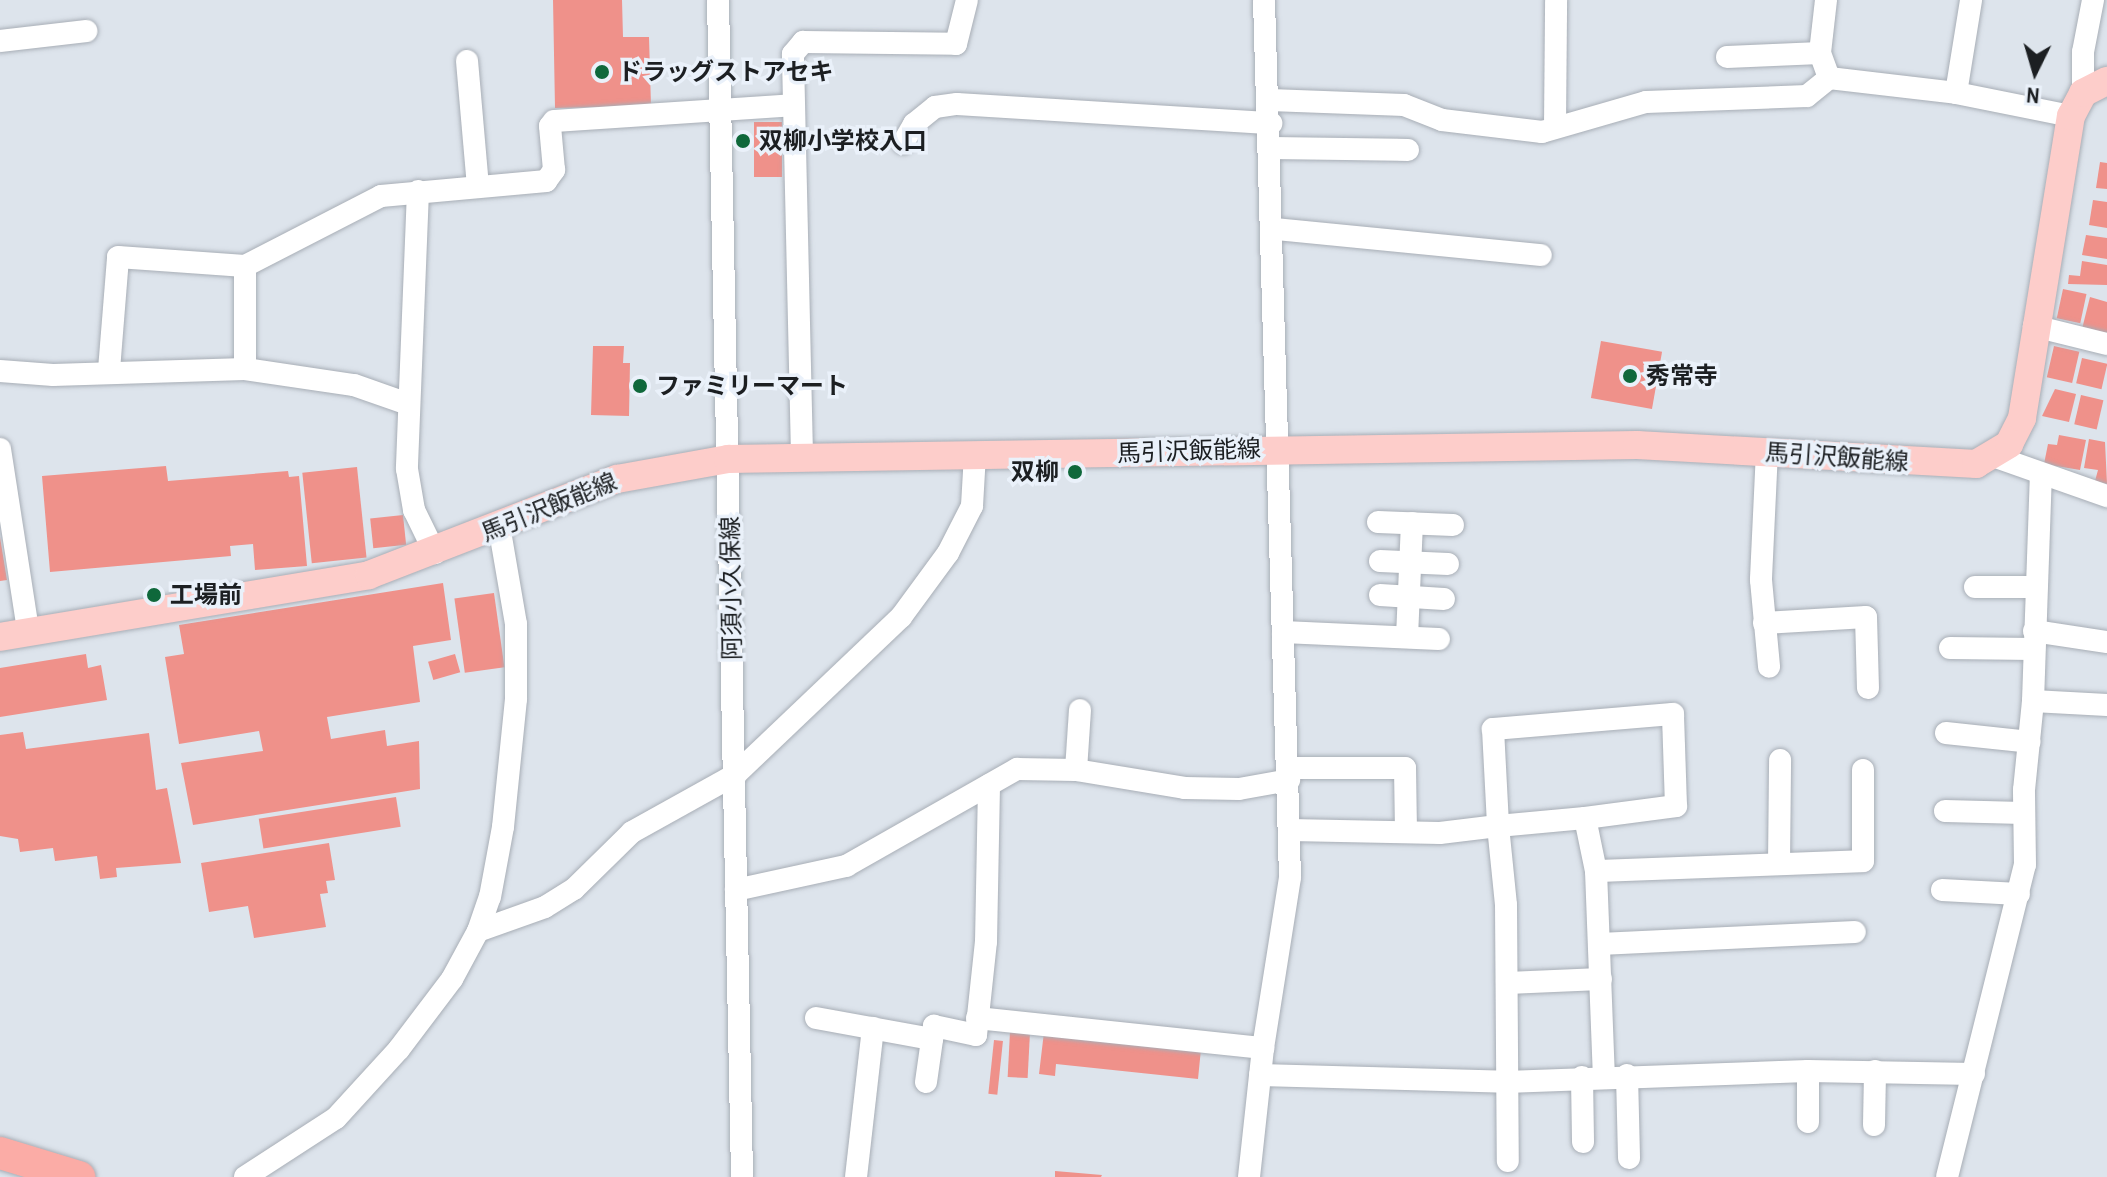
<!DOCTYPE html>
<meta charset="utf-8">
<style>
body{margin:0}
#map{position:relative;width:2107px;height:1177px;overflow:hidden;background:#dde4ec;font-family:"Archivo Narrow","Noto Sans JP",sans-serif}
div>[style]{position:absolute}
.building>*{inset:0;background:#ef918a;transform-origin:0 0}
.roads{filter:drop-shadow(0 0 2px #a8aeb6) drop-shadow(0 0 2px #a8aeb6)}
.minor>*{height:22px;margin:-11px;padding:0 11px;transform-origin:11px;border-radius:11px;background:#fff}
.major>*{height:28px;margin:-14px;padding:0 14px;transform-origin:14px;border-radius:14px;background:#fdcdca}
.highway>*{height:32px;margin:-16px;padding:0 16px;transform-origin:16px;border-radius:16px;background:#fbaca6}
.dots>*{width:22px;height:22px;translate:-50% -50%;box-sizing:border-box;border:4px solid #eaf1fa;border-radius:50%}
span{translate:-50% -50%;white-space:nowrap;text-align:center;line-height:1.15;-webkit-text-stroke:7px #eaf1fa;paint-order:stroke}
.poi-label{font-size:24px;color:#1c1f22;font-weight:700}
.left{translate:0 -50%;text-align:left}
.right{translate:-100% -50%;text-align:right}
.street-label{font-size:24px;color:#1c1f22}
.north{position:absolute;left:1995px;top:32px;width:80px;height:80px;-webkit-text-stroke:6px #eaf1fa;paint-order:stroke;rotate:185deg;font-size:22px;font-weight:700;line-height:32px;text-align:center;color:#1c1f22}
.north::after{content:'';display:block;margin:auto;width:28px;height:36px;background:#1c1f22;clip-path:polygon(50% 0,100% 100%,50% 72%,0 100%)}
</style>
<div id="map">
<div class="building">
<i style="clip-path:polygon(553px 0,622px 0,623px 37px,649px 37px,651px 106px,555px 108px)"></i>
<i style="left:754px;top:122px;width:28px;height:55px"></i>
<i style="clip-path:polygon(2100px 162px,2107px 163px,2107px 189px,2096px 188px)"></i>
<i style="clip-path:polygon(2093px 200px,2107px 202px,2107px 228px,2089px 225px)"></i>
<i style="clip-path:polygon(2086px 235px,2107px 238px,2107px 259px,2082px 255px)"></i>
<i style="clip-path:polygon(2082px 261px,2107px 265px,2107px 285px,2068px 284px,2069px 275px,2080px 276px)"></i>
<i style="left:2063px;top:289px;width:24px;height:30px;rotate:12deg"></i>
<i style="clip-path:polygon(2090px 297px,2107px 302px,2107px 335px,2082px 329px)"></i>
<i style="left:1601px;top:341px;width:62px;height:58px;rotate:10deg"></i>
<i style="clip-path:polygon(593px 346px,624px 346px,623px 363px,630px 363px,629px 416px,591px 415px)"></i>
<i style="left:2054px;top:346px;width:26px;height:32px;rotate:13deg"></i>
<i style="left:2082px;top:358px;width:26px;height:26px;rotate:13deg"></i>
<i style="clip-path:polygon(2055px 389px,2076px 394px,2069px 422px,2042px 416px)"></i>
<i style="left:2081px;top:395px;width:23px;height:30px;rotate:13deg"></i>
<i style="clip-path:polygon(2059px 435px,2086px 440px,2080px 470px,2044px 464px,2048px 444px,2057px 445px)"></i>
<i style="clip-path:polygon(2089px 439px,2105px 442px,2107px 484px,2095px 481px,2098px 470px,2084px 468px)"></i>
<i style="clip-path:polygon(166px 466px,168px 481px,288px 471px,289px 477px,299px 476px,307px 566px,255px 570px,253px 544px,230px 546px,231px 556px,50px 572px,42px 476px)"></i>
<i style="left:357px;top:467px;width:91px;height:55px;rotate:84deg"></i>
<i style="left:403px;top:515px;width:30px;height:33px;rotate:84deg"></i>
<i style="clip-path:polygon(0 537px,7px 580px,0 581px)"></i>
<i style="clip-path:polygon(443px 583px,451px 640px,413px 646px,420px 702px,327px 717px,331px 739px,385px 730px,387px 746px,419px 741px,420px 789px,193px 825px,181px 763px,263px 751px,259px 731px,179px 744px,165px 657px,184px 654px,179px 625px)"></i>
<i style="left:494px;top:593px;width:75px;height:40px;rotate:82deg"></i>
<i style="clip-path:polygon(86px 654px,88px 668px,101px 665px,107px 700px,0 717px,0 668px)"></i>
<i style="left:455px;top:654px;width:19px;height:28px;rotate:74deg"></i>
<i style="clip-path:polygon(23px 732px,26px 749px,149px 733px,156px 790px,167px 788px,181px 863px,116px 868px,117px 877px,100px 879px,97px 856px,55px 861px,53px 848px,20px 852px,18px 839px,0 836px,0 735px)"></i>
<i style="left:396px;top:797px;width:30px;height:139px;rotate:81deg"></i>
<i style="clip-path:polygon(329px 843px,335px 880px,326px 881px,328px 893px,320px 894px,326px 927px,254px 938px,248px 906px,209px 912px,201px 863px)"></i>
<i style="left:1010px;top:1032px;width:20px;height:45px;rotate:3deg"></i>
<i style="clip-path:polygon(1044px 1032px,1201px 1049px,1198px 1079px,1056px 1064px,1055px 1076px,1039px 1074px)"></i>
<i style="left:994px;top:1040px;width:9px;height:54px;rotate:6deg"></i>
<i style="clip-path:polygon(1055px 1171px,1102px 1175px,1101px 1177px,1055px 1177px)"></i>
</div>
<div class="roads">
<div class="minor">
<i style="left:718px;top:0;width:1177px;rotate:88.83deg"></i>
<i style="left:1826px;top:0;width:53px;rotate:96.5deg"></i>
<i style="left:1820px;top:53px;width:27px;rotate:70deg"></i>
<i style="left:1829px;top:78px;width:128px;rotate:6.7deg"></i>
<i style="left:1956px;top:93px;width:117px;rotate:11.3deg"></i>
<i style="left:0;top:41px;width:87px;rotate:-6.6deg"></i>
<i style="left:1727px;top:57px;width:93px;rotate:-2.5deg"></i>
<i style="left:467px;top:61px;width:125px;rotate:85deg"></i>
<i style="left:1956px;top:93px;width:94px;rotate:-80.8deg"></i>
<i style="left:2083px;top:93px;width:41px;rotate:-90deg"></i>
<i style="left:2083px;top:52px;width:53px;rotate:-79.1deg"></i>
<i style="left:1270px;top:100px;width:134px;rotate:2.1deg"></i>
<i style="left:1404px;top:105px;width:41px;rotate:21.5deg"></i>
<i style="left:1442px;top:120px;width:101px;rotate:6.8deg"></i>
<i style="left:1542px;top:132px;width:108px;rotate:-16.1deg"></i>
<i style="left:1646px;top:102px;width:161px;rotate:-2.1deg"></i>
<i style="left:1807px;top:96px;width:28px;rotate:-39deg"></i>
<i style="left:1555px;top:127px;width:127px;rotate:-89.5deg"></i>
<i style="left:903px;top:143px;width:22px;rotate:-60deg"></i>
<i style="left:914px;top:124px;width:27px;rotate:-39deg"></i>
<i style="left:935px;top:107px;width:22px;rotate:-8deg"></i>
<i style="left:957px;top:104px;width:315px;rotate:3.5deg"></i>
<i style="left:1272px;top:148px;width:136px;rotate:0.8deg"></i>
<i style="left:418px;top:191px;width:278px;rotate:92.3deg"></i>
<i style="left:407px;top:469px;width:42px;rotate:80.3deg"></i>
<i style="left:414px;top:510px;width:48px;rotate:64deg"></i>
<i style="left:1275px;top:229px;width:267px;rotate:5.6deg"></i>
<i style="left:2034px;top:326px;width:75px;rotate:13.9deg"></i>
<i style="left:245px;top:369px;width:103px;rotate:-90deg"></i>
<i style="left:109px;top:370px;width:113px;rotate:-85.4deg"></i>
<i style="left:118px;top:257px;width:127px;rotate:4.1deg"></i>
<i style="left:245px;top:266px;width:153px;rotate:-27.2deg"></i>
<i style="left:381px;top:196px;width:166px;rotate:-5.2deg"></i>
<i style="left:546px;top:181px;width:14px;rotate:-54deg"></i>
<i style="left:554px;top:170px;width:44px;rotate:-95.2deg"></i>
<i style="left:550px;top:126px;width:6px;rotate:-51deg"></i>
<i style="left:554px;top:121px;width:239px;rotate:-3.8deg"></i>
<i style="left:0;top:371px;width:53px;rotate:4.3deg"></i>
<i style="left:53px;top:375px;width:192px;rotate:-1.8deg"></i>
<i style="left:245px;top:369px;width:110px;rotate:8.4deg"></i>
<i style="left:354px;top:385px;width:57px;rotate:19.4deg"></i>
<i style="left:0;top:449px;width:183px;rotate:81.2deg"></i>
<i style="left:1767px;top:451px;width:129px;rotate:92.7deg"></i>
<i style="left:1761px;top:580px;width:87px;rotate:84.7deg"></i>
<i style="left:802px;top:455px;width:401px;rotate:-91.3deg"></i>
<i style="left:793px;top:54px;width:16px;rotate:-50deg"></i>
<i style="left:803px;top:42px;width:153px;rotate:0.7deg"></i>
<i style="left:956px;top:44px;width:45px;rotate:-76deg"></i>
<i style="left:1996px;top:457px;width:118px;rotate:19.4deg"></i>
<i style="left:1378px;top:522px;width:75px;rotate:2.3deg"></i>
<i style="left:1380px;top:561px;width:68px;rotate:2.5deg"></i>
<i style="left:1975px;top:587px;width:61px"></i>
<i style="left:1380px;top:595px;width:64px;rotate:3.6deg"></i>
<i style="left:1764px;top:623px;width:102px;rotate:-3.4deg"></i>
<i style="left:1866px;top:617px;width:71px;rotate:88.4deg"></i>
<i style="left:2034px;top:631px;width:74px;rotate:8.6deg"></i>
<i style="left:1283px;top:632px;width:156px;rotate:2.6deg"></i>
<i style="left:1407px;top:637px;width:114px;rotate:-87.5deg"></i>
<i style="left:1950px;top:648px;width:83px;rotate:0.7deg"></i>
<i style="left:2033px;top:701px;width:74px;rotate:3.1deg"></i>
<i style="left:1946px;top:733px;width:84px;rotate:6.1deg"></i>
<i style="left:1288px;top:768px;width:117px"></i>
<i style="left:1405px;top:768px;width:64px;rotate:89.1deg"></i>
<i style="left:1076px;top:770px;width:60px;rotate:-86.2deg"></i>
<i style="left:1945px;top:811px;width:78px;rotate:1.5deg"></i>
<i style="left:1585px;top:818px;width:54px;rotate:78.3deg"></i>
<i style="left:1596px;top:871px;width:206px;rotate:87.8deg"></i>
<i style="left:1290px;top:830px;width:150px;rotate:1.1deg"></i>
<i style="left:1440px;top:833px;width:58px;rotate:-6.9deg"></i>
<i style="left:1498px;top:826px;width:87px;rotate:-5.3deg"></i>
<i style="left:1585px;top:818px;width:92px;rotate:-7.5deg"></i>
<i style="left:1676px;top:806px;width:92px;rotate:-91.9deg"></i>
<i style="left:1673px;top:714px;width:181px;rotate:175.2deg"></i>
<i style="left:1493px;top:729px;width:97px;rotate:87deg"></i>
<i style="left:1498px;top:826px;width:79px;rotate:84.2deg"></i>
<i style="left:1506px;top:905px;width:256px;rotate:89.6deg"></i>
<i style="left:1779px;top:864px;width:104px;rotate:-89.4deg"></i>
<i style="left:1596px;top:871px;width:267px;rotate:-2.1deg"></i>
<i style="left:1863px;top:861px;width:91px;rotate:-90deg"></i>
<i style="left:736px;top:890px;width:113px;rotate:-12.3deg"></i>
<i style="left:846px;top:866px;width:197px;rotate:-29.6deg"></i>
<i style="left:1017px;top:769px;width:59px;rotate:1deg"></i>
<i style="left:1076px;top:770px;width:110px;rotate:9.4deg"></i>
<i style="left:1185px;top:788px;width:54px;rotate:1.1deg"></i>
<i style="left:1239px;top:789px;width:51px;rotate:-10.2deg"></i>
<i style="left:1942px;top:890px;width:77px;rotate:3deg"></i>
<i style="left:478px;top:931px;width:71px;rotate:-19.7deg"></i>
<i style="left:545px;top:907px;width:34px;rotate:-32deg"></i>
<i style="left:574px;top:889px;width:81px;rotate:-44.5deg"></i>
<i style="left:632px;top:832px;width:119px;rotate:-29.1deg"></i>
<i style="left:736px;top:774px;width:228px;rotate:-43.6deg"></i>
<i style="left:901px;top:617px;width:79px;rotate:-53.7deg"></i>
<i style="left:948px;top:553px;width:53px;rotate:-62.9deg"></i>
<i style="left:972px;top:506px;width:52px;rotate:-86.7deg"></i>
<i style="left:1600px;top:944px;width:255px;rotate:-2.7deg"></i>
<i style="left:1507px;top:983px;width:94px;rotate:-2.4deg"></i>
<i style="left:816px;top:1018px;width:118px;rotate:10.3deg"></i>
<i style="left:977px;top:1018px;width:288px;rotate:6deg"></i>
<i style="left:1808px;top:1071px;width:51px;rotate:90deg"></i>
<i style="left:1260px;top:1075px;width:246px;rotate:1.6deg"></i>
<i style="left:1506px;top:1082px;width:302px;rotate:-2.1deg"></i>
<i style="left:1808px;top:1071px;width:166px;rotate:1deg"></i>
<i style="left:1627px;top:1075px;width:83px;rotate:88.6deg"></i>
<i style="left:1582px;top:1077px;width:65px;rotate:89.1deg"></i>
<i style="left:926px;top:1082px;width:57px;rotate:-81.9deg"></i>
<i style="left:934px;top:1026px;width:43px;rotate:12.1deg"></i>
<i style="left:976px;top:1035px;width:94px;rotate:-83.9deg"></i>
<i style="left:986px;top:942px;width:157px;rotate:-88.9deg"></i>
<i style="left:1874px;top:1125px;width:54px;rotate:-88.9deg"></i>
<i style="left:245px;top:1177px;width:108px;rotate:-33deg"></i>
<i style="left:336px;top:1118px;width:93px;rotate:-47.6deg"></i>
<i style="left:399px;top:1049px;width:88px;rotate:-52.9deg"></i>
<i style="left:452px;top:979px;width:55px;rotate:-61.6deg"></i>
<i style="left:478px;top:931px;width:36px;rotate:-71deg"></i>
<i style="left:490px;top:897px;width:71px;rotate:-79.5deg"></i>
<i style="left:503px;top:827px;width:129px;rotate:-84.2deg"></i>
<i style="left:516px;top:699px;width:75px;rotate:-90deg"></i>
<i style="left:516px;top:624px;width:99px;rotate:-99.8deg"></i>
<i style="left:856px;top:1177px;width:150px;rotate:-83.5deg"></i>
<i style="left:1249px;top:1177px;width:130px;rotate:-83.8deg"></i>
<i style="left:1263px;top:1048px;width:173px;rotate:-81deg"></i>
<i style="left:1290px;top:877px;width:877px;rotate:-91.7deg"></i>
<i style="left:1947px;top:1177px;width:322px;rotate:-76deg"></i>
<i style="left:2025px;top:865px;width:75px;rotate:-90.8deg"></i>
<i style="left:2024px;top:790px;width:89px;rotate:-84.2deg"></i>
<i style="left:2033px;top:701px;width:225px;rotate:-88deg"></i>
</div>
<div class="major">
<i style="left:0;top:637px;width:374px;rotate:-9.5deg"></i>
<i style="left:369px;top:575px;width:266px;rotate:-21.2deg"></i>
<i style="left:617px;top:479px;width:113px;rotate:-10.2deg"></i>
<i style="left:728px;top:459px;width:909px;rotate:-0.88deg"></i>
<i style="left:1637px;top:445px;width:340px;rotate:3.2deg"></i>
<i style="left:1976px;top:464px;width:39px;rotate:-31deg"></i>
<i style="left:2009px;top:444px;width:29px;rotate:-63deg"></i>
<i style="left:2022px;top:418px;width:306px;rotate:-80.8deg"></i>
<i style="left:2071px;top:116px;width:26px;rotate:-62deg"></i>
<i style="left:2083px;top:93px;width:27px;rotate:-27deg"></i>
</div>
<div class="highway">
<i style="left:0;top:1153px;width:83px;rotate:16.9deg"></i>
</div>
</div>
<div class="dots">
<i style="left:602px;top:72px;background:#0f683b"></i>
<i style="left:743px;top:141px;background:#0f683b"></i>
<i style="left:1630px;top:376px;background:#0f683b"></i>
<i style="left:640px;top:386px;background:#0f683b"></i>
<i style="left:1075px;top:472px;background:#0f683b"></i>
<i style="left:154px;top:595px;background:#0f683b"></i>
</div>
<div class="poi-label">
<span class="left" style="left:618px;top:72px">ドラッグストアセキ</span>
<span class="left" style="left:759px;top:141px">双柳小学校入口</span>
<span class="left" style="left:1646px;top:376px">秀常寺</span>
<span class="left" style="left:656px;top:386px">ファミリーマート</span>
<span class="right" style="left:1059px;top:472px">双柳</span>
<span class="left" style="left:170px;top:595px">工場前</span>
</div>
<div class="street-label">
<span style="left:1189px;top:451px;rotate:-2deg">馬引沢飯能線</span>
<span style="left:1837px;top:457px;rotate:4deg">馬引沢飯能線</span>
<span style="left:549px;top:507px;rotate:-22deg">馬引沢飯能線</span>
<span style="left:731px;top:588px;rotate:-91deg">阿須小久保線</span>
</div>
<div class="north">N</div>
</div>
